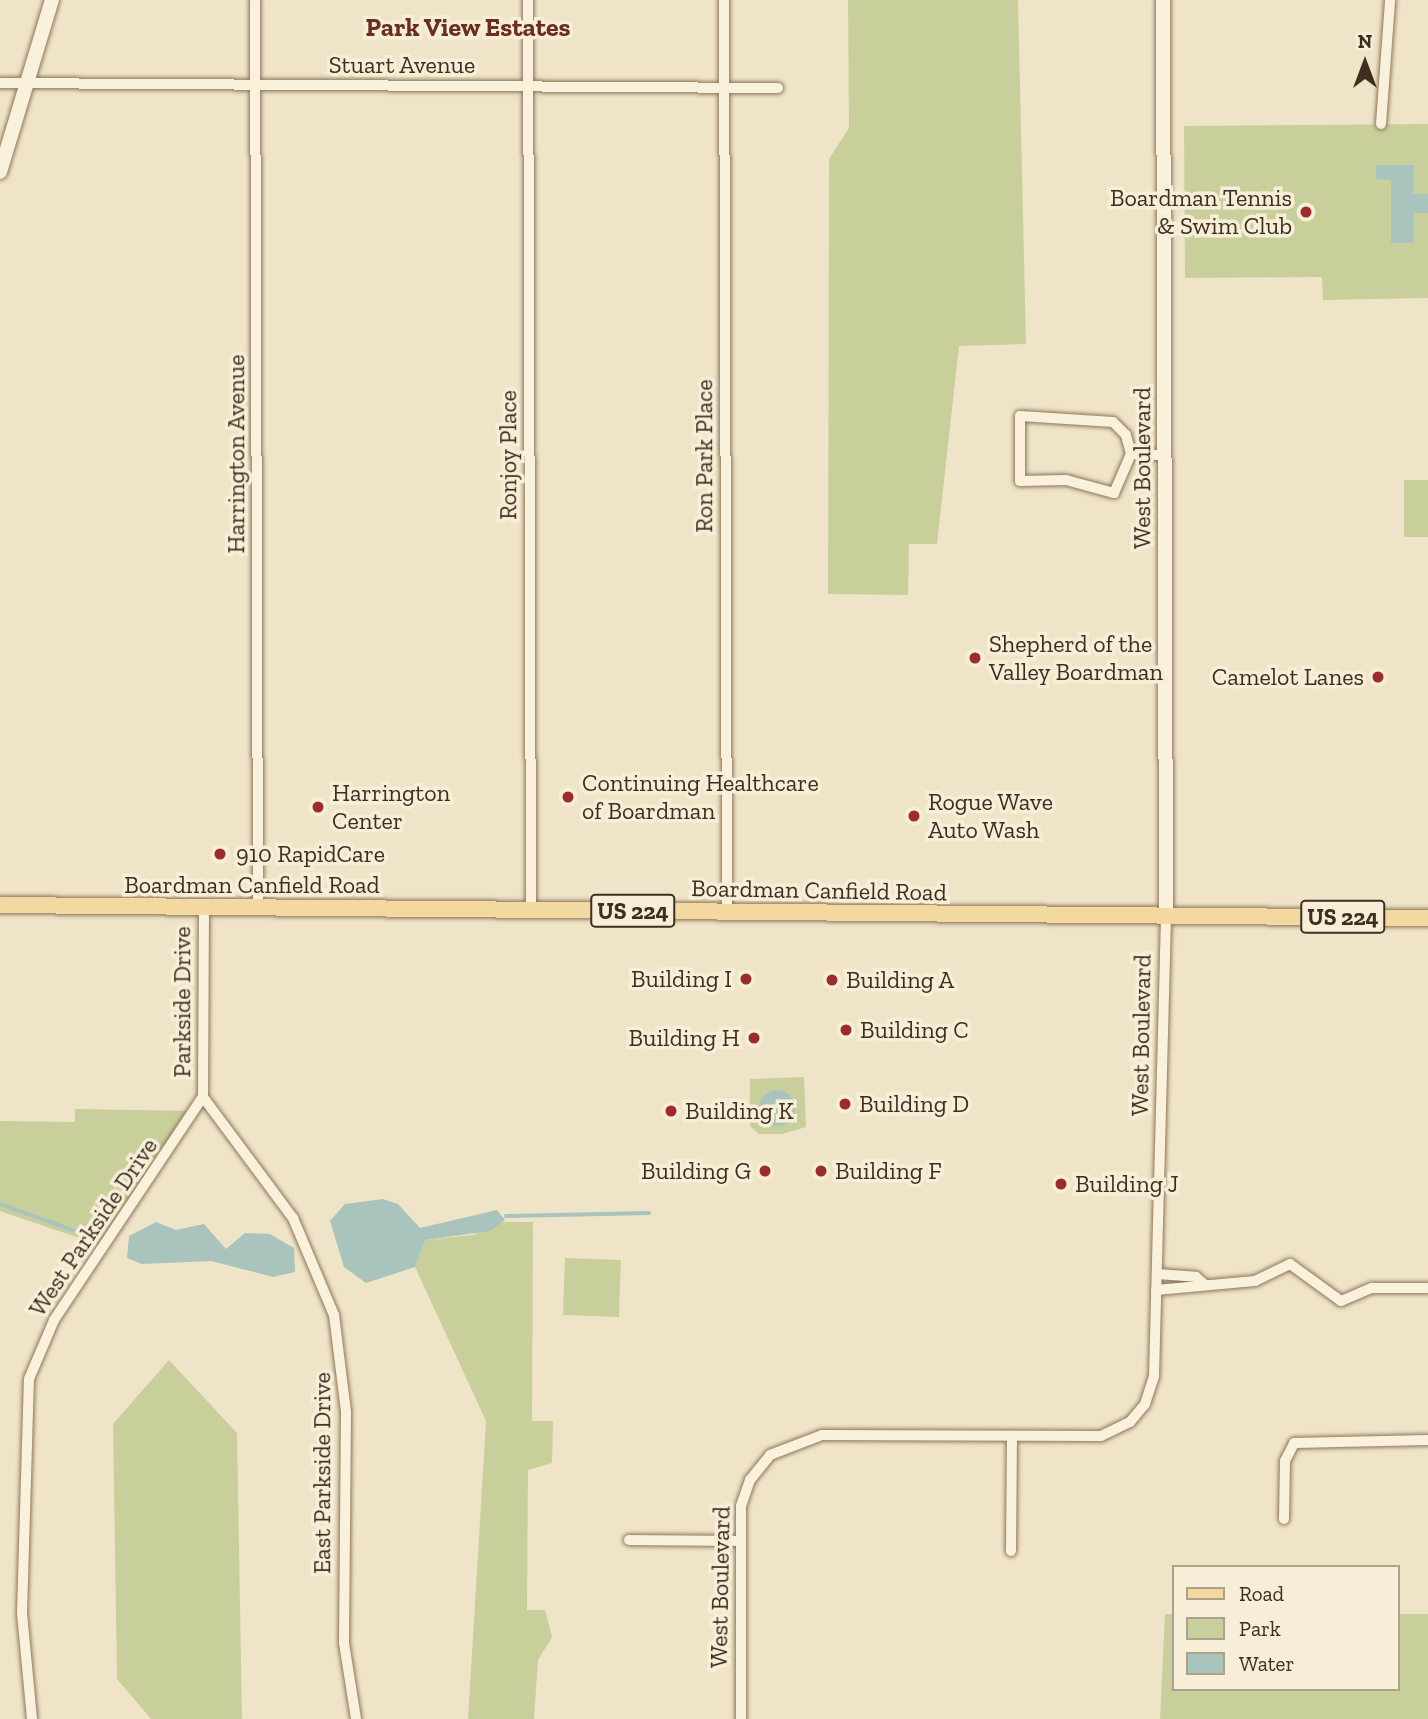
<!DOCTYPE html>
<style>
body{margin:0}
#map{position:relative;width:1428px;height:1719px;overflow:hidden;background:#f0e4c8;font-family:"Zilla Slab",serif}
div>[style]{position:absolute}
.green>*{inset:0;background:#c9cf9b;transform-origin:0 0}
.water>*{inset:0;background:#a9c4bc}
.round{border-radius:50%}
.stream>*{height:3.5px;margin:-1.75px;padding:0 1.75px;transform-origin:1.75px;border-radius:1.75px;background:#a9c4bc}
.roads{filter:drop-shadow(0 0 2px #8d765c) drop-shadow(0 0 2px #8d765c)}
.street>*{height:10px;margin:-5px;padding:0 5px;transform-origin:5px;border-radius:5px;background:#faf1dc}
.secondary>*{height:14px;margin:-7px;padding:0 7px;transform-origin:7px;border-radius:7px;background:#faf1dc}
.primary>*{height:16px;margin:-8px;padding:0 8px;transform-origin:8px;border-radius:8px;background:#f3d9a0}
.dots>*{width:19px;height:19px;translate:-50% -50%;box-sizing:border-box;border:4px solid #f7eed8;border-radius:50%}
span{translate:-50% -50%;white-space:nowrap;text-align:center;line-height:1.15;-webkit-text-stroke:7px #f7eed8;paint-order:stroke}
.shield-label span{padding:2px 5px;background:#f7eed8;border:2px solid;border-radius:5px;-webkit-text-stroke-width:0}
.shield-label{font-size:23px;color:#3d2e20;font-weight:700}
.street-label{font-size:24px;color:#3d2e20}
.poi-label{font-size:24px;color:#3d2e20}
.right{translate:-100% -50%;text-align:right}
.left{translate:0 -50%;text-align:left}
.neighbourhood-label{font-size:26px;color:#6b2e1e;font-weight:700}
.legend{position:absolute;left:1172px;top:1565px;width:228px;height:126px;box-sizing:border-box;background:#f7eed8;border:2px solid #ada18e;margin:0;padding:9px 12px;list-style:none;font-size:21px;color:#3d2e20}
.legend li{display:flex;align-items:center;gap:14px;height:35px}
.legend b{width:35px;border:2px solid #ada18e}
.north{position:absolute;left:1330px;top:28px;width:70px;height:70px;-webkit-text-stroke:5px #f7eed8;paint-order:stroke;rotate:0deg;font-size:19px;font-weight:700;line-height:28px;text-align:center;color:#3d2e20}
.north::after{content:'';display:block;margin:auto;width:24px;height:32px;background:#3d2e20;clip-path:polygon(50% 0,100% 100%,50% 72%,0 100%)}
</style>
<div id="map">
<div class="green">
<i style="clip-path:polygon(848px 0,1018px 0,1026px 344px,959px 346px,937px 544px,909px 544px,908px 595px,828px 594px,829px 159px,849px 128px)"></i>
<i style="clip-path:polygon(1428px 124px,1428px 298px,1323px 300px,1322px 277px,1185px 278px,1184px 126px)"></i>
<i style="left:1404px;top:480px;width:24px;height:57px"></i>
<i style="clip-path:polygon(804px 1077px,806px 1127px,782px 1134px,759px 1134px,750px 1126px,750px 1079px)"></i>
<i style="clip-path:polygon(75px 1109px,195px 1111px,103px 1246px,0 1211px,0 1121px,75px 1122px)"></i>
<i style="clip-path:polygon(503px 1222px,533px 1222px,532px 1421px,553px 1421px,552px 1463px,528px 1470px,527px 1610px,545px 1610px,552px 1637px,538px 1660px,534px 1719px,468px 1719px,486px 1421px,415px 1267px,424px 1240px,473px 1235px)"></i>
<i style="left:565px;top:1258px;width:56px;height:57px;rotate:2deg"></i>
<i style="clip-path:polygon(169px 1360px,237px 1433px,242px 1719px,151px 1719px,117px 1679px,113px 1424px)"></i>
<i style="clip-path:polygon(1165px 1614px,1174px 1614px,1174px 1689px,1398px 1689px,1398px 1614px,1428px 1614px,1428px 1719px,1160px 1719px)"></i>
</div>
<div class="water">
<i style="clip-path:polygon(1376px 165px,1414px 165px,1413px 194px,1428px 194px,1428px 213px,1414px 213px,1413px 243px,1391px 243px,1391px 180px,1376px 179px)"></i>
<i class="round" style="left:759px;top:1090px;width:36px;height:36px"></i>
<i style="clip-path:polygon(383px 1199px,398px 1204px,420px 1228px,497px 1210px,505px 1220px,490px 1231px,425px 1240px,415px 1267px,366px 1283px,344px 1267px,330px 1221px,345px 1204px)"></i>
<i style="clip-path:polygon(156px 1222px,176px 1230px,204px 1224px,226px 1249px,245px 1233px,270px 1234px,294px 1248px,295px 1272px,273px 1277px,211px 1261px,142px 1264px,127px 1258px,129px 1236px)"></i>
</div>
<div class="stream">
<i style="left:0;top:1204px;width:96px;rotate:19.6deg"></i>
<i style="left:506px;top:1216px;width:143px;rotate:-1.2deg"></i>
</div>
<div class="roads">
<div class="street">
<i style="left:255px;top:0;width:908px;rotate:89.81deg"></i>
<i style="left:528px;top:0;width:909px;rotate:89.81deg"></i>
<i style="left:724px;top:0;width:912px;rotate:89.81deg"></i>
<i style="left:0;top:83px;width:778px;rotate:0.37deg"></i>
<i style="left:1381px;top:124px;width:124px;rotate:-85.8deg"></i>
<i style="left:1131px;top:454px;width:20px;rotate:-105deg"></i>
<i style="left:1126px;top:435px;width:18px;rotate:-135deg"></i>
<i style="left:1113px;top:422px;width:93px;rotate:-176.3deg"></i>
<i style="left:1020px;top:416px;width:65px;rotate:90deg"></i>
<i style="left:1020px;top:481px;width:46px;rotate:-1.2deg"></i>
<i style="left:1066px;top:480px;width:50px;rotate:15.2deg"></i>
<i style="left:1114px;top:493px;width:43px;rotate:-66.4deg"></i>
<i style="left:1131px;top:454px;width:34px;rotate:2deg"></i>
<i style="left:203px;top:1097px;width:151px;rotate:53.4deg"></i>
<i style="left:293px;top:1218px;width:105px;rotate:67.1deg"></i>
<i style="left:334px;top:1315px;width:98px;rotate:82.9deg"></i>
<i style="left:346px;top:1412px;width:231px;rotate:90.5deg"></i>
<i style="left:344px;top:1643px;width:77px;rotate:81deg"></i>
<i style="left:203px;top:1097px;width:190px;rotate:-89.7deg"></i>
<i style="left:1157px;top:1274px;width:39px;rotate:4deg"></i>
<i style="left:1196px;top:1277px;width:11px;rotate:41deg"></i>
<i style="left:1156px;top:1290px;width:99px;rotate:-5.2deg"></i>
<i style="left:1255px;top:1281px;width:39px;rotate:-26deg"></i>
<i style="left:1290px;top:1264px;width:63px;rotate:36deg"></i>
<i style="left:1341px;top:1301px;width:34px;rotate:-23deg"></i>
<i style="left:1372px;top:1288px;width:56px"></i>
<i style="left:1284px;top:1519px;width:58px;rotate:-89deg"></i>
<i style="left:1285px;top:1461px;width:20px;rotate:-63deg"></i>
<i style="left:1294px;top:1443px;width:134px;rotate:-1.3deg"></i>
<i style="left:629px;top:1540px;width:110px;rotate:0.5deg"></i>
<i style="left:1011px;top:1551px;width:114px;rotate:-89.5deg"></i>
<i style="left:32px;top:1719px;width:106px;rotate:-95.4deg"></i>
<i style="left:22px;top:1613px;width:234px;rotate:-88.3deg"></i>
<i style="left:29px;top:1379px;width:64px;rotate:-67deg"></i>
<i style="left:54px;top:1320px;width:268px;rotate:-56.3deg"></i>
<i style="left:741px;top:1719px;width:213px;rotate:-90deg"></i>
<i style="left:741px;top:1506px;width:28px;rotate:-71deg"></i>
<i style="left:750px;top:1480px;width:32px;rotate:-51deg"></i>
<i style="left:770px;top:1455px;width:56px;rotate:-21deg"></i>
<i style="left:822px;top:1435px;width:279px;rotate:0.2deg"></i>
<i style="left:1101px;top:1436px;width:32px;rotate:-26deg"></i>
<i style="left:1130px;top:1422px;width:23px;rotate:-50deg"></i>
<i style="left:1145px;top:1404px;width:29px;rotate:-72deg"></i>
<i style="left:1154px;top:1376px;width:460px;rotate:-88.5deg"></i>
</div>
<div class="secondary">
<i style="left:1163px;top:0;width:916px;rotate:89.81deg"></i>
<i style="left:0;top:172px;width:180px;rotate:-73.2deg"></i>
</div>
<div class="primary">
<i style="left:0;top:905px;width:1428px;rotate:0.52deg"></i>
</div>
</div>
<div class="dots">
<i style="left:1306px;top:212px;background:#9e2a2b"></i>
<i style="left:975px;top:658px;background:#9e2a2b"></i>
<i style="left:1378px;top:677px;background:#9e2a2b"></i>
<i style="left:568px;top:797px;background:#9e2a2b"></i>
<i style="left:318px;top:807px;background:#9e2a2b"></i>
<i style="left:914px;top:816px;background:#9e2a2b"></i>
<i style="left:220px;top:854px;background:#9e2a2b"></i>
<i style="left:746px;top:979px;background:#9e2a2b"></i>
<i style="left:832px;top:980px;background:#9e2a2b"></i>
<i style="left:846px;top:1030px;background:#9e2a2b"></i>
<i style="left:754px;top:1038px;background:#9e2a2b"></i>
<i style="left:845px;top:1104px;background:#9e2a2b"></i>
<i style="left:671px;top:1111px;background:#9e2a2b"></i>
<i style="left:765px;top:1171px;background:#9e2a2b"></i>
<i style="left:821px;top:1171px;background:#9e2a2b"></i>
<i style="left:1061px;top:1184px;background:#9e2a2b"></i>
</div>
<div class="shield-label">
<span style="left:633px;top:911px">US 224</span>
<span style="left:1343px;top:917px">US 224</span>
</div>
<div class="street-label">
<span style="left:402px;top:65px">Stuart Avenue</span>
<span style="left:236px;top:454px;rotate:-90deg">Harrington Avenue</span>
<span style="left:508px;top:455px;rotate:-90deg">Ronjoy Place</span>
<span style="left:704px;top:456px;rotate:-90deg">Ron Park Place</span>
<span style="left:1142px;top:468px;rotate:-90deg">West Boulevard</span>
<span style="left:252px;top:885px">Boardman Canfield Road</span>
<span style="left:819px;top:890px;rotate:1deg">Boardman Canfield Road</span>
<span style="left:182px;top:1002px;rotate:-90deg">Parkside Drive</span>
<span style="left:1141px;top:1035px;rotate:-89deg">West Boulevard</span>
<span style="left:93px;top:1227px;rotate:-56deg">West Parkside Drive</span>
<span style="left:322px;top:1473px;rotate:-90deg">East Parkside Drive</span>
<span style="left:720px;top:1587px;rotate:-89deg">West Boulevard</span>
</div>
<div class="poi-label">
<span class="right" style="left:1292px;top:212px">Boardman Tennis<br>&amp; Swim Club</span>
<span class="left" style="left:989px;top:658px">Shepherd of the<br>Valley Boardman</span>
<span class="right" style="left:1364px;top:677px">Camelot Lanes</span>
<span class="left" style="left:582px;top:797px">Continuing Healthcare<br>of Boardman</span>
<span class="left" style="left:332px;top:807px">Harrington<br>Center</span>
<span class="left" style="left:928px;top:816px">Rogue Wave<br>Auto Wash</span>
<span class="left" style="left:236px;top:854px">910 RapidCare</span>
<span class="right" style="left:732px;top:979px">Building I</span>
<span class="left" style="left:846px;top:980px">Building A</span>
<span class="left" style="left:860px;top:1030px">Building C</span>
<span class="right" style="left:740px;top:1038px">Building H</span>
<span class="left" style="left:859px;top:1104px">Building D</span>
<span class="left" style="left:685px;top:1111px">Building K</span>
<span class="right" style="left:751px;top:1171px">Building G</span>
<span class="left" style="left:835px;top:1171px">Building F</span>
<span class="left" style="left:1075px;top:1184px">Building J</span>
</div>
<div class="neighbourhood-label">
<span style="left:468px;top:28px">Park View Estates</span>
</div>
<ul class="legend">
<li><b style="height:9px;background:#f3d9a0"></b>Road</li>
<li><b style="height:19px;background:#c9cf9b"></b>Park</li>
<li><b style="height:19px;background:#a9c4bc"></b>Water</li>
</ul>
<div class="north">N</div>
</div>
